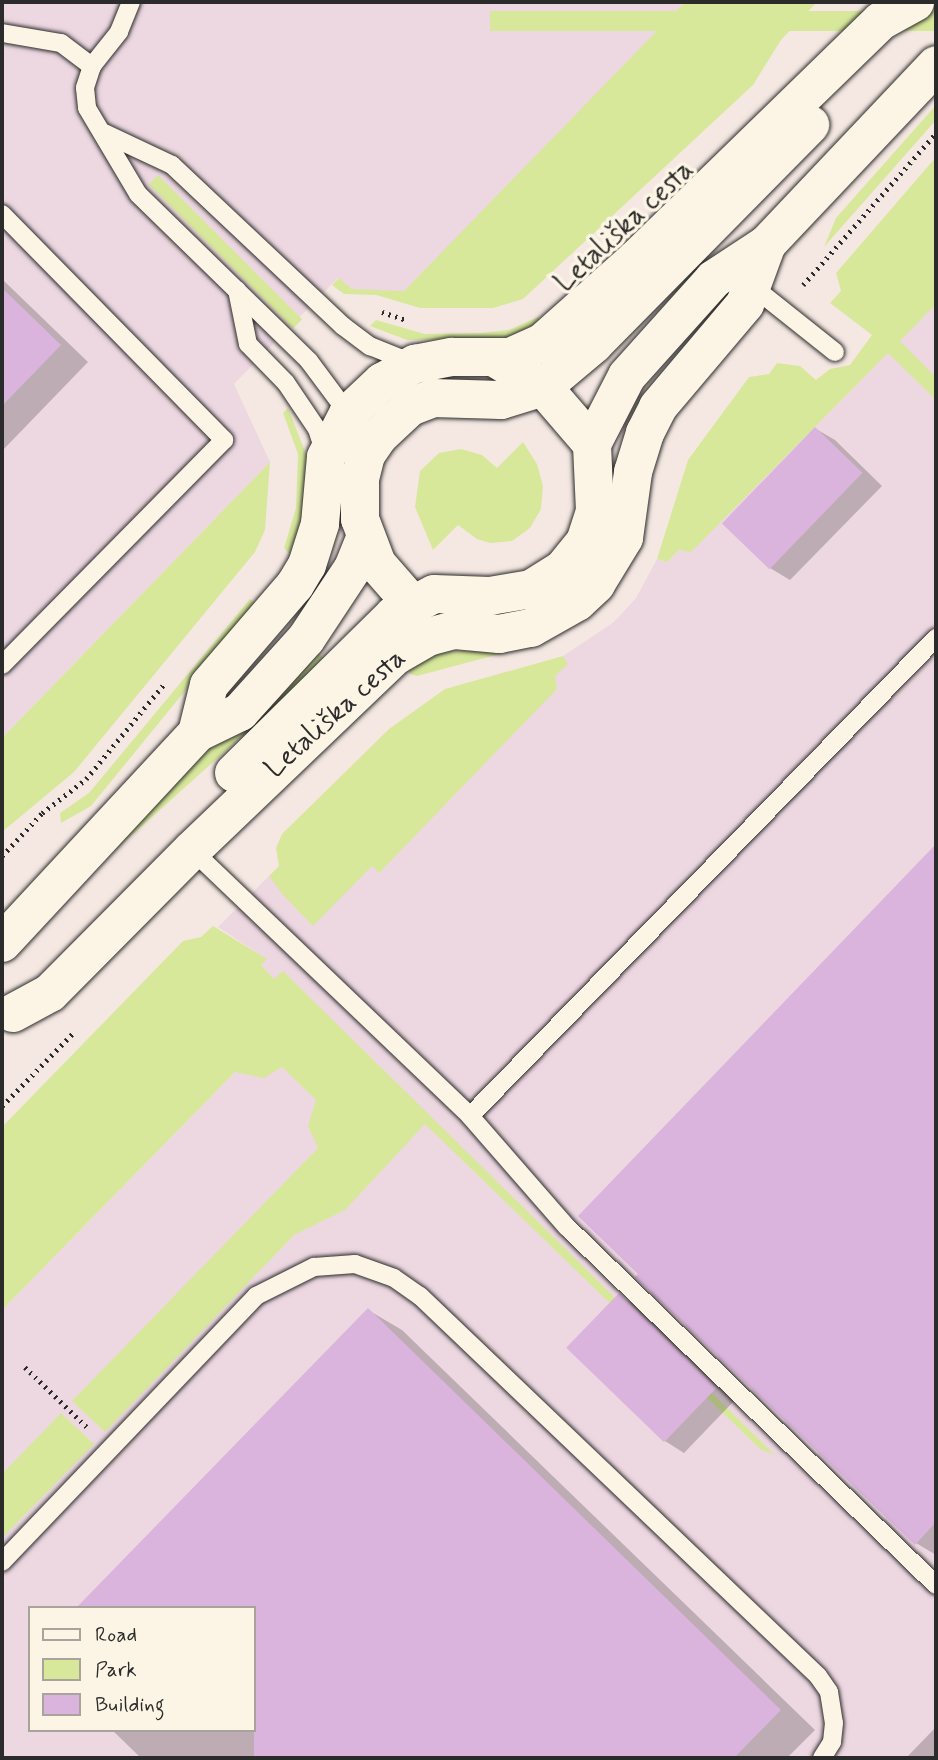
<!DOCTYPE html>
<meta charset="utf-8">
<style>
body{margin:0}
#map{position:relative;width:938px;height:1760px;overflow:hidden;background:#f5e8e3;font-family:Mynerve,sans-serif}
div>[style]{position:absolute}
.built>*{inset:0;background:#edd8e1}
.green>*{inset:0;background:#d7e89b;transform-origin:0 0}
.shadow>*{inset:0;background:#0003}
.building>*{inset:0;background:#dab4dc;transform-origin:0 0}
.path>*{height:4.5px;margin-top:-2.25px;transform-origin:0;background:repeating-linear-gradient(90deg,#2b2b2b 0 2px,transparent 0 7px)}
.roads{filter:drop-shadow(0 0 2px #2b2b2b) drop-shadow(0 0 2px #2b2b2b)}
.service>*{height:18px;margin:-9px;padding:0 9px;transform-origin:9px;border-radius:9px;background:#fcf5e5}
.secondary>*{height:38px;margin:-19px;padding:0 19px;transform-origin:19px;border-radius:19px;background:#fcf5e5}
span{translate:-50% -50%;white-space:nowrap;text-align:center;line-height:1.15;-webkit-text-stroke:7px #fcf5e5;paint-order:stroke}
.street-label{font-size:28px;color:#2b2b2b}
.frame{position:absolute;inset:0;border:4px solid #2b2b2b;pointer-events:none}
.legend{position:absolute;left:28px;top:1606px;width:228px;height:126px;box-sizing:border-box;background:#fcf5e5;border:2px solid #a8a49b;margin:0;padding:9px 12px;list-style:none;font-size:21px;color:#2b2b2b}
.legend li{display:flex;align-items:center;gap:14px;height:35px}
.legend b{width:35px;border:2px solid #a8a49b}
</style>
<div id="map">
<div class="built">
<i style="clip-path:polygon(2px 2px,717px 2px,431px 298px,352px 289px,338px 278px,234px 384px,270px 462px,2px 738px)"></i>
<i style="clip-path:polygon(evenodd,936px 269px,936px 1758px,2px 1758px,2px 1310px,235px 1072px,260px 965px,266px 959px,218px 927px,269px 876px,307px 918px,563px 656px,614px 622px,636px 598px,657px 559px,667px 562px,679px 550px,691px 551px,865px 372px,936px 269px,30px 1608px,254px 1608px,254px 1730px,30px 1730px,30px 1608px)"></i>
</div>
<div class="green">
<i style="clip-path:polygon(685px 2px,817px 2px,781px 40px,753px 85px,523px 299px,493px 308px,420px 308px,376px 295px,344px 294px,332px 285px,339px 278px,352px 289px,404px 291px)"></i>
<i style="left:936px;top:11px;width:20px;height:446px;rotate:90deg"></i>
<i style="clip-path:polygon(936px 105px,936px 120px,824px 247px,836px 218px)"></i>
<i style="clip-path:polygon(936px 157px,936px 304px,900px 341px,936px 377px,936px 400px,888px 353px,691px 552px,679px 550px,667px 562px,657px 559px,688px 460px,749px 377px,769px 374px,777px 363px,800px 366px,816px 380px,830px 369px,850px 365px,872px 335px,830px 303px,841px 291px,836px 273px)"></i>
<i style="left:158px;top:175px;width:204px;height:13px;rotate:45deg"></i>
<i style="clip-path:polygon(538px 317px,544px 324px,517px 338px,407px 340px,370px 326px,376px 320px,425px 334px,481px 333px,509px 330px)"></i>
<i style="clip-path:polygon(288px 408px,306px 454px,305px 512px,291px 555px,284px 548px,296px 508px,298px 454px,283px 413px)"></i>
<i style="clip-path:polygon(523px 442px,537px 464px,543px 486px,541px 509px,530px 528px,512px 541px,490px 543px,477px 539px,458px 525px,433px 550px,415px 507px,420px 471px,439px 453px,461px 449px,482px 455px,497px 468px)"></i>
<i style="clip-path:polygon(270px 462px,265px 530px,255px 552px,74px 772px,2px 832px,2px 738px)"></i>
<i style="clip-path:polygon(250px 599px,256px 604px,91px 806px,61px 823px,60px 813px,89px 793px)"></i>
<i style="clip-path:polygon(526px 647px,417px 676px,410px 674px,407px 666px,434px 653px)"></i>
<i style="left:317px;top:651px;width:13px;height:452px;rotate:48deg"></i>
<i style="clip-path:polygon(563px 656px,568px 664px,555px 676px,557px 689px,379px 873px,372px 866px,313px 926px,283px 895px,269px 876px,279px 866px,276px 848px,282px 834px,389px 729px,445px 689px)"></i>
<i style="clip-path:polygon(213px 926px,267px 959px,261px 965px,274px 979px,283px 971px,775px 1455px,760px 1449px,425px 1124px,345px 1210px,294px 1235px,105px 1432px,72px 1401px,318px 1148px,308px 1126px,316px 1100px,282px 1067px,264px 1078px,235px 1072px,2px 1310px,2px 1127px,183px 941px,201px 937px)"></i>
<i style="clip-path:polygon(61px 1413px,94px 1444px,2px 1538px,2px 1474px)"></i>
</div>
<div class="shadow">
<i style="clip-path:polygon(2px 279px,88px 362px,2px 451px)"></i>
<i style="clip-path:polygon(816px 429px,835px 440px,882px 486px,790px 580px,770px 568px)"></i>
<i style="clip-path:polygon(936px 847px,936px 1555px,916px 1543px,580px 1216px)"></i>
<i style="clip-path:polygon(619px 1296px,639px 1307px,735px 1400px,684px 1453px,665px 1441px)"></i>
<i style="clip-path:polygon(368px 1310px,402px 1330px,815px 1730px,787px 1758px,141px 1758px,112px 1730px,254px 1730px,254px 1608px)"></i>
<i style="clip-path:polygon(936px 1727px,936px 1758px,906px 1758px)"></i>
</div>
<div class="building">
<i style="clip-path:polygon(2px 288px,61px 345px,2px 406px)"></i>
<i style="left:815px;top:427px;width:66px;height:134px;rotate:44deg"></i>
<i style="clip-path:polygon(936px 844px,936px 1522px,915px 1545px,635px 1277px,638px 1274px,578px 1216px)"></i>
<i style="left:619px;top:1293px;width:136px;height:76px;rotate:44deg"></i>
<i style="clip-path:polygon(368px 1308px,781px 1710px,734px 1758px,254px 1758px,254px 1608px,76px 1608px)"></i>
</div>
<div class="path">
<i style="left:803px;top:285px;width:202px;rotate:-48.8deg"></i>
<i style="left:382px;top:312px;width:26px;rotate:18deg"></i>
<i style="left:2px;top:856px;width:59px;rotate:-47.1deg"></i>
<i style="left:42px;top:813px;width:56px;rotate:-37.7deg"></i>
<i style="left:86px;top:779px;width:123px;rotate:-50.6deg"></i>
<i style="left:2px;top:1106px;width:105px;rotate:-45.8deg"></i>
<i style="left:25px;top:1367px;width:86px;rotate:44.1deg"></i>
</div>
<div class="roads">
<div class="service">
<i style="left:131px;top:2px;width:32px;rotate:112deg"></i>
<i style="left:119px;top:32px;width:43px;rotate:128.5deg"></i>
<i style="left:92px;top:66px;width:23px;rotate:108deg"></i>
<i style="left:85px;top:88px;width:20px;rotate:84deg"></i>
<i style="left:87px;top:108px;width:100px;rotate:59.3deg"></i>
<i style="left:138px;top:194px;width:239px;rotate:44.3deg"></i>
<i style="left:309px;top:361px;width:69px;rotate:53.3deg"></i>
<i style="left:2px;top:33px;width:60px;rotate:9.6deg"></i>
<i style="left:61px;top:43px;width:39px;rotate:37deg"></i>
<i style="left:104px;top:133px;width:75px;rotate:25.2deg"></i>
<i style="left:172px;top:165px;width:235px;rotate:43.3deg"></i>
<i style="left:343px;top:326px;width:34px;rotate:37deg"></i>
<i style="left:370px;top:346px;width:45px;rotate:22deg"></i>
<i style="left:2px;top:214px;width:317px;rotate:45.5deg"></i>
<i style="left:224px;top:440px;width:316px;rotate:134.6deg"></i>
<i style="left:752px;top:286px;width:106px;rotate:38.5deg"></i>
<i style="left:237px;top:290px;width:55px;rotate:78.5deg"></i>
<i style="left:248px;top:344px;width:54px;rotate:45.7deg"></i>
<i style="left:286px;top:383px;width:55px;rotate:56deg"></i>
<i style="left:317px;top:429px;width:26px;rotate:72deg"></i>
<i style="left:192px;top:850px;width:385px;rotate:43.7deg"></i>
<i style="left:470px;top:1116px;width:147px;rotate:48.9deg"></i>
<i style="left:567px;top:1227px;width:514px;rotate:44.13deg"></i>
<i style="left:470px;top:1116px;width:668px;rotate:-45.73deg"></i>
<i style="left:2px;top:1562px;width:368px;rotate:-46.3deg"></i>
<i style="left:256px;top:1296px;width:65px;rotate:-26.6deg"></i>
<i style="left:314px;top:1267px;width:41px;rotate:-4.2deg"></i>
<i style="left:355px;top:1264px;width:41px;rotate:19.7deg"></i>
<i style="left:394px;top:1278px;width:32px;rotate:35deg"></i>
<i style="left:420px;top:1296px;width:550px;rotate:43.67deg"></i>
<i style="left:818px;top:1676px;width:19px;rotate:55deg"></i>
<i style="left:829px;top:1692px;width:31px;rotate:81deg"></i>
<i style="left:834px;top:1723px;width:19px;rotate:96deg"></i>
<i style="left:832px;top:1742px;width:19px;rotate:122deg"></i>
</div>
<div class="secondary">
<i style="left:592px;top:444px;width:76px;rotate:-62.8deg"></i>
<i style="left:627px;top:376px;width:130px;rotate:-48.1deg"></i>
<i style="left:714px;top:279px;width:64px;rotate:-33.4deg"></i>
<i style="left:767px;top:244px;width:246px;rotate:-46.6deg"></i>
<i style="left:412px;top:604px;width:53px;rotate:-131.2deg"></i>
<i style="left:377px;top:564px;width:48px;rotate:-110.7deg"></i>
<i style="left:360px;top:519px;width:40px;rotate:-90deg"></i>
<i style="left:360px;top:479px;width:25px;rotate:-76deg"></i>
<i style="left:366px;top:455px;width:22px;rotate:-56deg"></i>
<i style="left:378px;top:437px;width:44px;rotate:-43.2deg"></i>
<i style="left:410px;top:407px;width:25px;rotate:-21deg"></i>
<i style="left:433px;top:398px;width:68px;rotate:1.7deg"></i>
<i style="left:501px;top:400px;width:44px;rotate:-17.2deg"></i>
<i style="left:543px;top:387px;width:67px;rotate:-40.1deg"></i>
<i style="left:594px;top:344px;width:308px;rotate:-45.4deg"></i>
<i style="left:197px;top:733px;width:49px;rotate:-76deg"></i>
<i style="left:209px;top:685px;width:132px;rotate:-49.3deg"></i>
<i style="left:295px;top:585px;width:23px;rotate:-59deg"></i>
<i style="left:307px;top:565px;width:43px;rotate:-72.4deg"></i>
<i style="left:320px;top:524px;width:67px;rotate:-84.9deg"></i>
<i style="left:326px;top:457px;width:48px;rotate:-62.9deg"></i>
<i style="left:348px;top:414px;width:47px;rotate:-43.3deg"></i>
<i style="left:382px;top:382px;width:38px;rotate:-29deg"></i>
<i style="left:415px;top:364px;width:38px;rotate:-11deg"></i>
<i style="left:452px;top:357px;width:58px"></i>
<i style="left:510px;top:357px;width:36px;rotate:-24deg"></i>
<i style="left:543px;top:342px;width:125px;rotate:-41.7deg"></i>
<i style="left:636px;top:259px;width:342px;rotate:-44.2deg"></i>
<i style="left:881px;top:21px;width:39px;rotate:-29deg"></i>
<i style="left:234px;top:773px;width:225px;rotate:-44.6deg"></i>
<i style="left:394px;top:615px;width:45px;rotate:-27.7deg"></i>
<i style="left:434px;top:594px;width:56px;rotate:2deg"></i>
<i style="left:490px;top:596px;width:42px;rotate:-9.7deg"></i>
<i style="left:531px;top:589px;width:38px;rotate:-32deg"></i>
<i style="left:563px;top:569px;width:35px;rotate:-51deg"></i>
<i style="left:585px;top:542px;width:33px;rotate:-72deg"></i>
<i style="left:595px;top:511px;width:67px;rotate:-92.6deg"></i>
<i style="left:592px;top:444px;width:75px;rotate:-130.7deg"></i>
<i style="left:543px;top:387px;width:56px;rotate:-148.9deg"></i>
<i style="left:2px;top:943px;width:287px;rotate:-47.1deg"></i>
<i style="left:197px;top:733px;width:48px;rotate:-26deg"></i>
<i style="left:240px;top:712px;width:98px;rotate:-47.9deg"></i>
<i style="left:306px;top:639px;width:85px;rotate:-56.5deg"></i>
<i style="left:353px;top:568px;width:31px;rotate:-68deg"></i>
<i style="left:13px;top:1013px;width:42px;rotate:-28.4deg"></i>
<i style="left:50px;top:993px;width:202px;rotate:-45.2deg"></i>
<i style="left:192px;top:850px;width:281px;rotate:-43.7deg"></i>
<i style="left:395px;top:656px;width:38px;rotate:-30deg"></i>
<i style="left:428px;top:637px;width:28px;rotate:-15deg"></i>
<i style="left:455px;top:630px;width:44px;rotate:5.2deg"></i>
<i style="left:499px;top:634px;width:33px;rotate:-11deg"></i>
<i style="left:531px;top:628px;width:53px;rotate:-29.5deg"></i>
<i style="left:577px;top:602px;width:26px;rotate:-43deg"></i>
<i style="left:596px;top:584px;width:54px;rotate:-58.7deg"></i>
<i style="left:624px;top:538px;width:67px;rotate:-82.2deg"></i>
<i style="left:633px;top:472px;width:41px;rotate:-72.9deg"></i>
<i style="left:645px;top:433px;width:29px;rotate:-63deg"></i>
<i style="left:658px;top:407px;width:135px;rotate:-49.8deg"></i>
<i style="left:745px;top:304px;width:64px;rotate:-69.9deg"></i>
</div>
</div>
<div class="street-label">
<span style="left:625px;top:227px;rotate:-43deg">Letališka cesta</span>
<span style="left:336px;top:714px;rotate:-42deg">Letališka cesta</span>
</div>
<div class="frame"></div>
<ul class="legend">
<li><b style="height:9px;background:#fcf5e5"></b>Road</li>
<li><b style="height:19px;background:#d7e89b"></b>Park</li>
<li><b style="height:19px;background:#dab4dc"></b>Building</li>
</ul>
</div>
